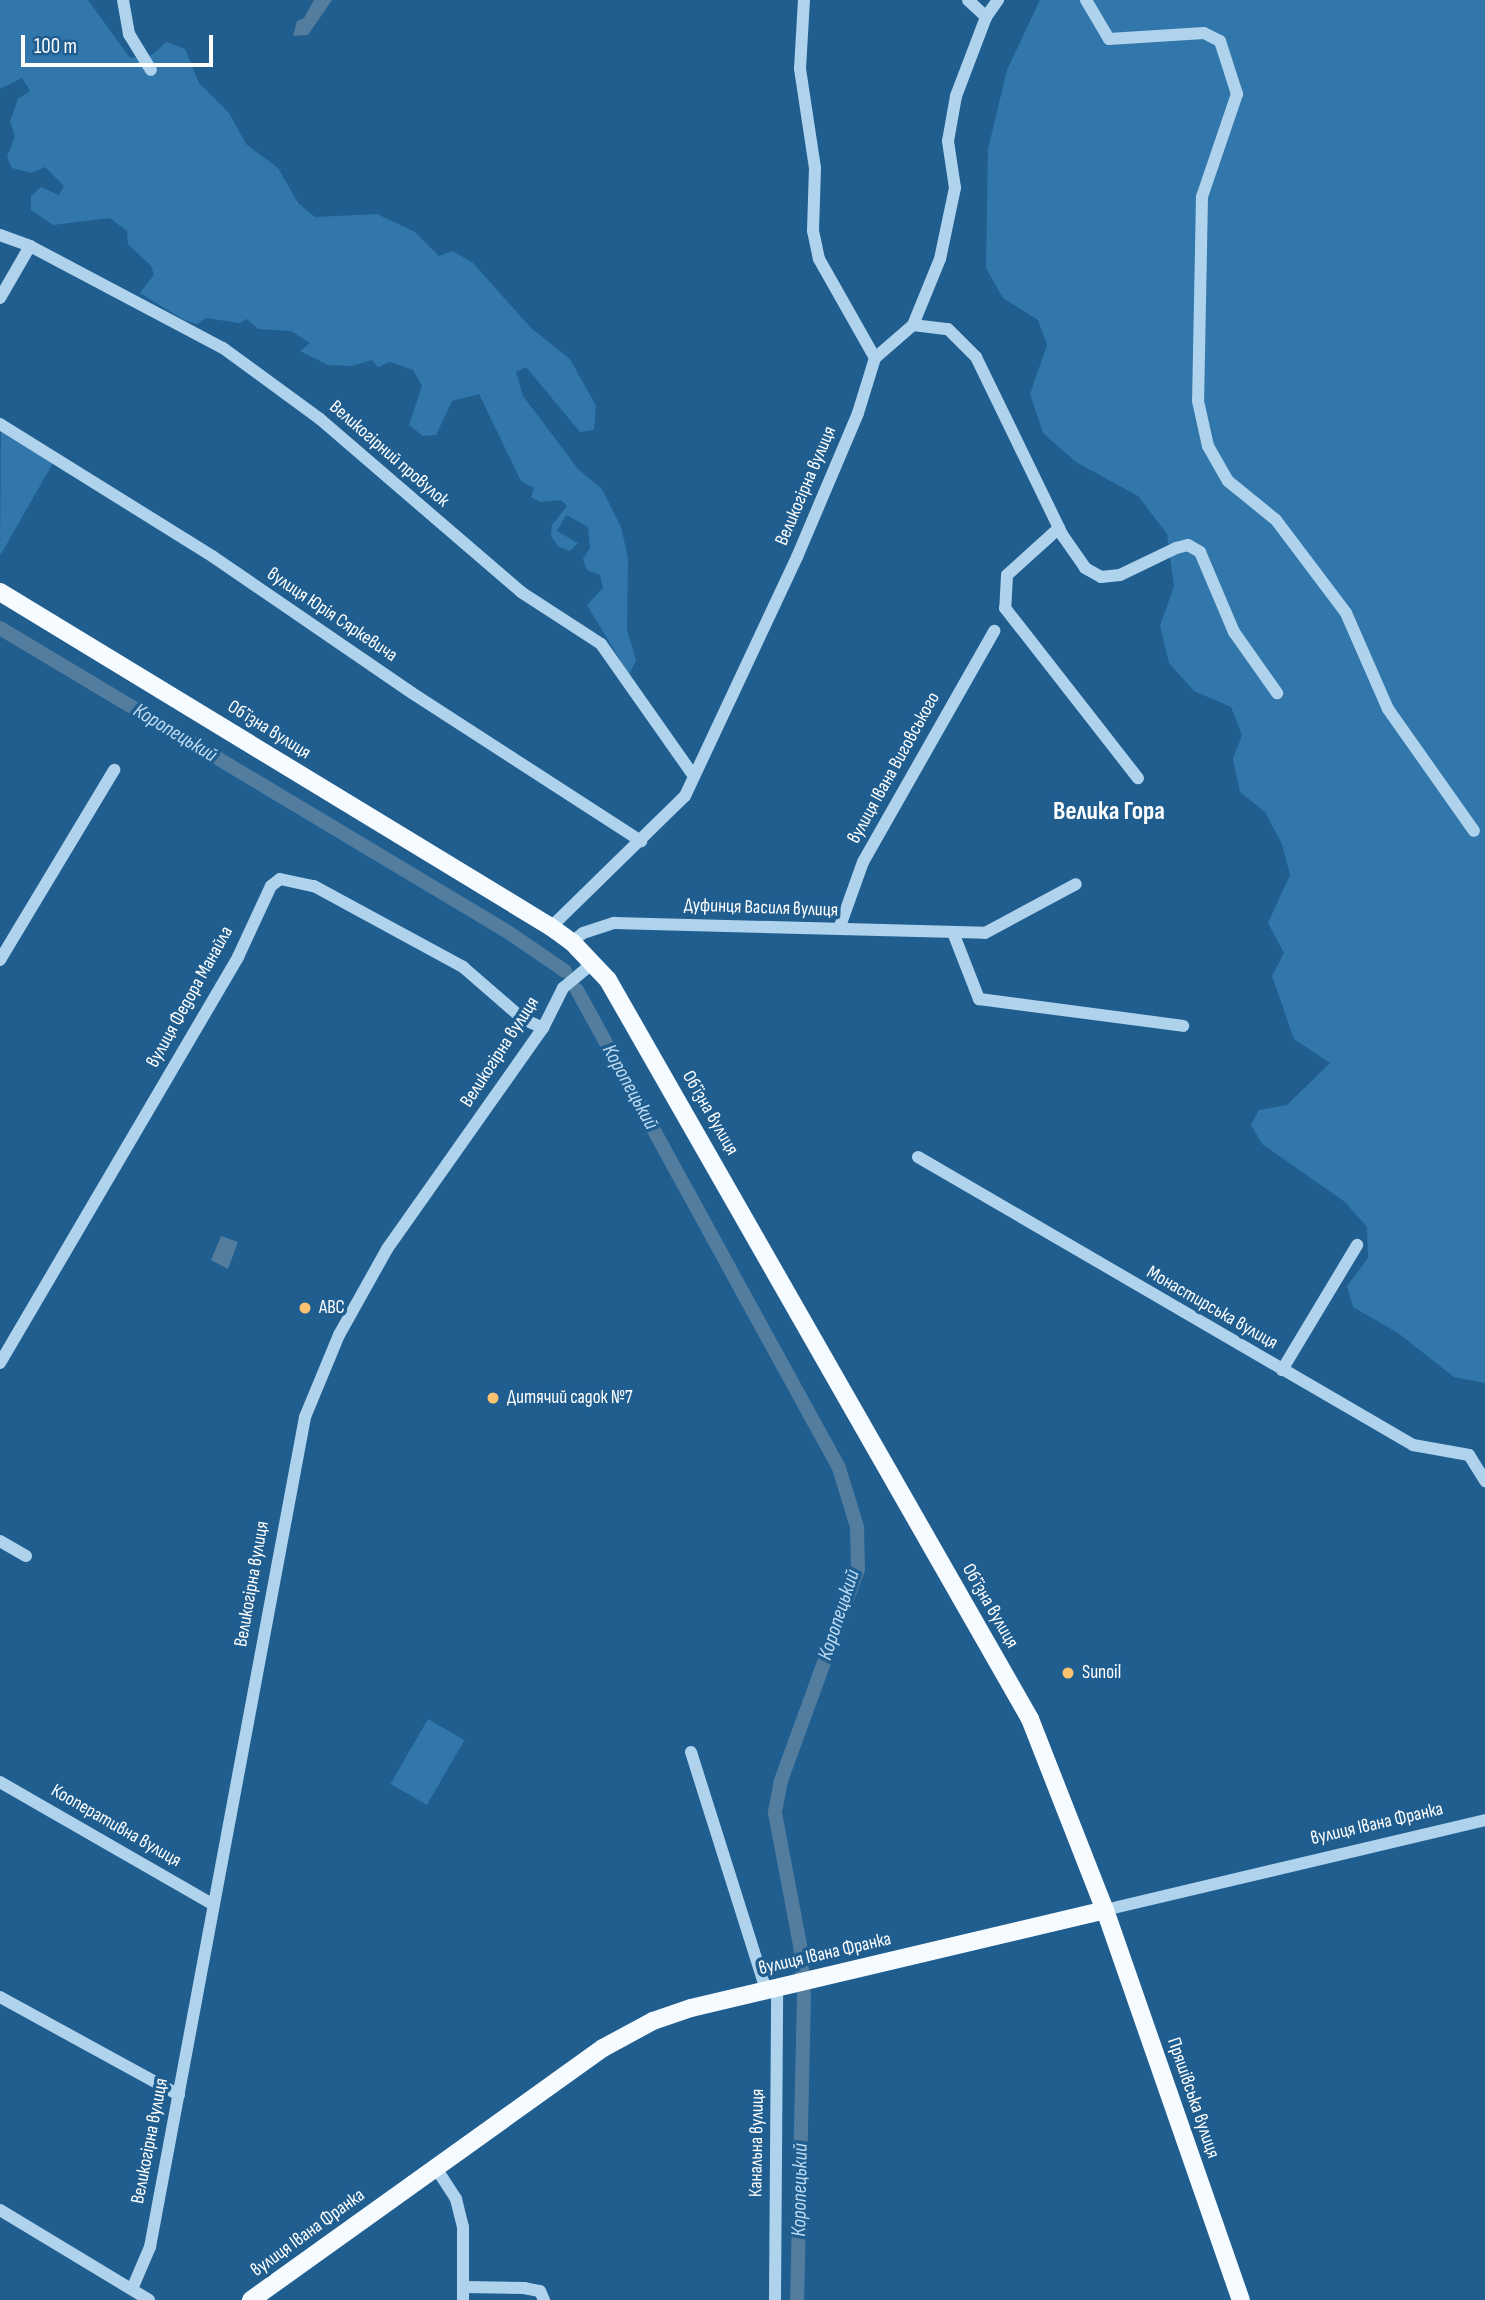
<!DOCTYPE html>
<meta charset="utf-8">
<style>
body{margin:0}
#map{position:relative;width:1485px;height:2300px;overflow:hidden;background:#205e90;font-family:"Sofia Sans Condensed",sans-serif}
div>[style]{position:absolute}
.green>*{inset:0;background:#3177ab;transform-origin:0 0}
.water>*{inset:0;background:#527d9f}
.canal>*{height:14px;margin:-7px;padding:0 7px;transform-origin:7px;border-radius:7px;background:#527d9f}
.minor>*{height:12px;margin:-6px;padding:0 6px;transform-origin:6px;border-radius:6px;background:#b0d3ed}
.major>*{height:18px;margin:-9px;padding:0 9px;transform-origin:9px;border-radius:9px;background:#f6fbff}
.dots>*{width:19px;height:19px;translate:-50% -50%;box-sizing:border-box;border:4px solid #205e90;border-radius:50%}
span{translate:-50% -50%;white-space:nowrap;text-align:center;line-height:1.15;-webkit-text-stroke:7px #205e90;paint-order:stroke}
.street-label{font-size:19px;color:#fff}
.poi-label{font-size:19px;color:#fff}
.left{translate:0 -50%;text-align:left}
.water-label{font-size:21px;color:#bddcf4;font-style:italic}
.district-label{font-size:26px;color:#fff;font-weight:700}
.scale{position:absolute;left:21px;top:35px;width:192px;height:32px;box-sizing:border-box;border:4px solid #fff;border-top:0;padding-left:9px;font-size:21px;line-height:24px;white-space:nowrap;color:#fff;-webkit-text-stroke:5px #205e90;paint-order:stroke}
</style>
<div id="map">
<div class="green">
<i style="clip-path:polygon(0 0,88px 0,130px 58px,152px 55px,166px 42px,185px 49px,199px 83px,229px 113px,246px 144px,278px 168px,298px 203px,315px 217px,377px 214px,415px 232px,439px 256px,452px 251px,472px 262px,531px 328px,570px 359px,596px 406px,594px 430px,580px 432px,526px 367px,516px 372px,523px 396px,578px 469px,602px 489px,621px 527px,628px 558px,627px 630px,636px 660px,629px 675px,587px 605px,603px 588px,600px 575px,587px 570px,583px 559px,590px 548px,588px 527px,566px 515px,557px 531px,578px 543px,570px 551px,559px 547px,551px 536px,552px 525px,567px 506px,561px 500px,540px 502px,531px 497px,534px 488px,521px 481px,479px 394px,452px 401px,436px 435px,423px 436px,409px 425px,422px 386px,413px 370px,390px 362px,378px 367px,372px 360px,352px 366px,328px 365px,300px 351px,310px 343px,291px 331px,258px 329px,247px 319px,239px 323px,206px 318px,197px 324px,184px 320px,140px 293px,154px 275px,151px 266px,128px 244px,127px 231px,110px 218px,53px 225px,31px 210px,31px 196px,41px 187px,59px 195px,64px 186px,45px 167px,31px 173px,12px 168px,7px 157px,15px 136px,10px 121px,18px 99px,30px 91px,22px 78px,0 89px)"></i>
<i style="clip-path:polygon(1040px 0,1485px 0,1485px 1383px,1454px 1377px,1398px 1333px,1353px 1307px,1347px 1286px,1368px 1258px,1367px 1227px,1345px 1202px,1262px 1144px,1251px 1125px,1259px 1110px,1287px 1105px,1330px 1063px,1294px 1039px,1272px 976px,1284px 953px,1268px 923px,1290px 875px,1282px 844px,1265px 812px,1240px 792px,1233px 759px,1242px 735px,1231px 707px,1194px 691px,1169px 663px,1160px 626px,1174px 586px,1167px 534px,1138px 496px,1076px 462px,1043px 433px,1030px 394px,1047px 345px,1038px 320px,1003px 298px,986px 268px,988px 149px,1007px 70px)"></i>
<i style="clip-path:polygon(1px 431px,53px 463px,1px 554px,0 553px)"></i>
<i style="left:428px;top:1719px;width:42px;height:75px;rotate:30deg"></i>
</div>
<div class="water">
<i style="clip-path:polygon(314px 0,332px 0,308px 35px,293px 36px,297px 21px,304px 18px)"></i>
<i style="clip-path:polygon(221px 1236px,238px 1242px,228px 1269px,211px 1260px)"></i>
</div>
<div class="canal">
<i style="left:0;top:628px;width:592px;rotate:30.9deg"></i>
<i style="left:508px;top:932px;width:69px;rotate:34.4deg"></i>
<i style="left:577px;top:990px;width:545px;rotate:61.27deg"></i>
<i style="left:839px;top:1468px;width:62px;rotate:73deg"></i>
<i style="left:857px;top:1527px;width:42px;rotate:88.6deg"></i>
<i style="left:858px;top:1569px;width:226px;rotate:110deg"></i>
<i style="left:781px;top:1781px;width:33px;rotate:101deg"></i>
<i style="left:775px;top:1813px;width:134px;rotate:79.3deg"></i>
<i style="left:800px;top:1945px;width:51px;rotate:85.5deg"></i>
<i style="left:804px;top:1996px;width:304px;rotate:91.3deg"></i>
</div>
<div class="minor">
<i style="left:123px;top:0;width:35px;rotate:80deg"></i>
<i style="left:129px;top:34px;width:42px;rotate:58.6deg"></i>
<i style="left:968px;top:0;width:25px;rotate:43deg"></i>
<i style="left:1086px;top:0;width:45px;rotate:59.5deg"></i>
<i style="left:1109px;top:39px;width:95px;rotate:-3.6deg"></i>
<i style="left:1204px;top:33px;width:18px;rotate:27deg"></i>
<i style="left:1220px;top:41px;width:56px;rotate:72.2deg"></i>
<i style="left:1237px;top:94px;width:109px;rotate:108.8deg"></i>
<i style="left:1202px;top:197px;width:204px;rotate:91.1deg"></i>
<i style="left:1198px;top:401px;width:46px;rotate:77.5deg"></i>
<i style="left:1208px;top:446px;width:40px;rotate:60.3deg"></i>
<i style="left:1228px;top:481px;width:62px;rotate:39.1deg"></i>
<i style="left:1276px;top:520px;width:116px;rotate:53deg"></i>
<i style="left:1346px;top:613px;width:105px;rotate:66.4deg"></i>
<i style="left:1388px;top:709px;width:149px;rotate:54.8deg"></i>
<i style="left:0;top:235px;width:32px;rotate:20deg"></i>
<i style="left:30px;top:246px;width:218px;rotate:27.9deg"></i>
<i style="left:223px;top:348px;width:120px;rotate:36.2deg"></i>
<i style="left:320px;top:419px;width:265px;rotate:40.7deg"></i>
<i style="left:521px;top:592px;width:95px;rotate:33deg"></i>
<i style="left:601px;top:644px;width:160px;rotate:54.9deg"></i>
<i style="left:0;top:298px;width:60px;rotate:-60deg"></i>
<i style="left:913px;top:325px;width:35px;rotate:7deg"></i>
<i style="left:948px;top:329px;width:40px;rotate:45deg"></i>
<i style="left:976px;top:357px;width:199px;rotate:64.1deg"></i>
<i style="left:1063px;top:536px;width:39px;rotate:55deg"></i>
<i style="left:1085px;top:568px;width:18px;rotate:29deg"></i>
<i style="left:1101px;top:577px;width:19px;rotate:-6deg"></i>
<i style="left:1120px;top:575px;width:62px;rotate:-25.7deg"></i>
<i style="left:1176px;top:548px;width:12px;rotate:-14deg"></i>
<i style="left:1188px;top:545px;width:14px;rotate:30deg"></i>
<i style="left:1200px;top:552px;width:87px;rotate:67deg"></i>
<i style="left:1234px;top:632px;width:75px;rotate:54.8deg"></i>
<i style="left:875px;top:358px;width:50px;rotate:-41deg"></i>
<i style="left:913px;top:325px;width:71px;rotate:-67.8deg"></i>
<i style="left:940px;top:259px;width:73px;rotate:-78.1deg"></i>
<i style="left:955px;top:188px;width:48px;rotate:-98.5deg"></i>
<i style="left:948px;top:141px;width:46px;rotate:-79.9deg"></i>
<i style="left:956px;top:96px;width:85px;rotate:-69.2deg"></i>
<i style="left:986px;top:17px;width:21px;rotate:-55deg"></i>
<i style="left:0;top:424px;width:250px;rotate:31.9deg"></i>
<i style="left:212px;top:556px;width:242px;rotate:34.4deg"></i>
<i style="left:412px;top:693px;width:273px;rotate:32.9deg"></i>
<i style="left:1059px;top:528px;width:70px;rotate:137.9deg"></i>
<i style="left:1007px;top:575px;width:33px;rotate:93deg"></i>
<i style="left:1005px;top:608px;width:216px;rotate:52deg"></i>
<i style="left:551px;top:927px;width:187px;rotate:-44.4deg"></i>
<i style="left:685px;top:796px;width:264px;rotate:-64.9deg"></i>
<i style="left:797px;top:557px;width:156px;rotate:-67deg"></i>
<i style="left:858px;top:413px;width:58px;rotate:-72.8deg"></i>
<i style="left:875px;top:358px;width:114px;rotate:-119.5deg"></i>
<i style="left:819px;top:259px;width:29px;rotate:-102deg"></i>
<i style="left:813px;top:231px;width:63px;rotate:-88.2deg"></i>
<i style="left:815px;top:168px;width:100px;rotate:-98.6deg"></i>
<i style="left:800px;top:69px;width:69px;rotate:-86.7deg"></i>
<i style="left:839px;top:929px;width:71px;rotate:-70.3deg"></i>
<i style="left:863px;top:862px;width:266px;rotate:-60.4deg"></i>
<i style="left:954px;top:935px;width:69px;rotate:68.7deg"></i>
<i style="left:979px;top:999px;width:206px;rotate:7.5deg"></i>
<i style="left:572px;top:942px;width:14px;rotate:-39deg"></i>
<i style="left:583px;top:933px;width:33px;rotate:-18deg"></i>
<i style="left:614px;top:923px;width:371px;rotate:1.5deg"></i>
<i style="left:985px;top:933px;width:103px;rotate:-28.3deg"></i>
<i style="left:0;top:960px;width:222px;rotate:-59deg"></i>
<i style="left:918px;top:1157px;width:573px;rotate:30.19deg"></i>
<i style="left:1413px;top:1445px;width:57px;rotate:10.1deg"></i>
<i style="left:1469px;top:1455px;width:31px;rotate:58deg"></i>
<i style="left:0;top:1363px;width:471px;rotate:-59.6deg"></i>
<i style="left:238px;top:957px;width:78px;rotate:-65.1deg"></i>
<i style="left:271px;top:886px;width:11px;rotate:-38deg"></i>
<i style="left:280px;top:879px;width:35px;rotate:12deg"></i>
<i style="left:314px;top:886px;width:170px;rotate:28.5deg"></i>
<i style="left:463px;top:967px;width:79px;rotate:40.9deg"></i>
<i style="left:523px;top:1019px;width:22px;rotate:24deg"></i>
<i style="left:1282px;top:1370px;width:146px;rotate:-59deg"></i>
<i style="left:0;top:1541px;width:30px;rotate:30deg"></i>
<i style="left:691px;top:1752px;width:250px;rotate:72.5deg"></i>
<i style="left:0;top:1782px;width:245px;rotate:29.9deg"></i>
<i style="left:1105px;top:1910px;width:391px;rotate:-13.3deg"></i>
<i style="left:0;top:1997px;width:204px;rotate:28.7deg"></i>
<i style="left:436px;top:2168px;width:37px;rotate:57deg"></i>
<i style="left:456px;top:2199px;width:29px;rotate:76deg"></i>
<i style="left:463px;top:2227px;width:73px;rotate:90deg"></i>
<i style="left:0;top:2210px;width:174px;rotate:31.1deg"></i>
<i style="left:464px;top:2287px;width:60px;rotate:1deg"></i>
<i style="left:524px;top:2288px;width:16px;rotate:11deg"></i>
<i style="left:540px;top:2291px;width:10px;rotate:66deg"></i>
<i style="left:132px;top:2289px;width:46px;rotate:-66.8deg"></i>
<i style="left:150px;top:2247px;width:844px;rotate:-79.42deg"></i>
<i style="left:305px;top:1417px;width:89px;rotate:-67.5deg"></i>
<i style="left:339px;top:1335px;width:98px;rotate:-60.8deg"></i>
<i style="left:387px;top:1249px;width:271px;rotate:-54.8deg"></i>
<i style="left:543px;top:1028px;width:45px;rotate:-63.4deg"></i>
<i style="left:563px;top:988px;width:40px;rotate:-40deg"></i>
<i style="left:775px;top:2300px;width:313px;rotate:-89.6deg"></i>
</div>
<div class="major">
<i style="left:0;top:592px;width:645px;rotate:31.3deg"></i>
<i style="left:551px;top:927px;width:26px;rotate:36deg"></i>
<i style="left:572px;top:942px;width:52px;rotate:46.5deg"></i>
<i style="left:608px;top:980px;width:851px;rotate:60.27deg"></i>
<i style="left:1030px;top:1719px;width:205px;rotate:68.6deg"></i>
<i style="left:1105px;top:1910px;width:413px;rotate:70.8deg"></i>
<i style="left:251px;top:2300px;width:433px;rotate:-35.6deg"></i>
<i style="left:603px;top:2048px;width:57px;rotate:-28.4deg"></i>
<i style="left:653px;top:2021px;width:40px;rotate:-18.9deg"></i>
<i style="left:691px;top:2008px;width:425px;rotate:-13.3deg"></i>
</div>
<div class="dots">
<i style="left:305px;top:1308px;background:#fac271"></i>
<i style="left:493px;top:1398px;background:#fac271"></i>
<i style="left:1068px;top:1673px;background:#fac271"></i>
</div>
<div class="street-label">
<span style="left:389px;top:454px;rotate:41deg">Великогірний провулок</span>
<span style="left:806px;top:486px;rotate:-67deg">Великогірна вулиця</span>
<span style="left:332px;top:615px;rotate:34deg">вулиця Юрія Сяркевича</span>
<span style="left:269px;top:730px;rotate:32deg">Обʼїзна вулиця</span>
<span style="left:894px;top:768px;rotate:-61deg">вулиця Івана Виговського</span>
<span style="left:761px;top:908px;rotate:2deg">Дуфинця Василя вулиця</span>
<span style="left:190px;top:997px;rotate:-61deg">вулиця Федора Манайла</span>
<span style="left:500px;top:1052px;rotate:-57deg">Великогірна вулиця</span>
<span style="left:710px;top:1113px;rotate:60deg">Обʼїзна вулиця</span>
<span style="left:1212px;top:1308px;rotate:30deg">Монастирська вулиця</span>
<span style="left:252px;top:1584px;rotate:-80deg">Великогірна вулиця</span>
<span style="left:990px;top:1606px;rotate:60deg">Обʼїзна вулиця</span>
<span style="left:1377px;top:1824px;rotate:-13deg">вулиця Івана Франка</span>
<span style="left:116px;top:1826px;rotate:30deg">Кооперативна вулиця</span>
<span style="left:825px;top:1954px;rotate:-13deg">вулиця Івана Франка</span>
<span style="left:1193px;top:2098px;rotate:71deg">Пряшівська вулиця</span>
<span style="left:150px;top:2141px;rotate:-79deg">Великогірна вулиця</span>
<span style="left:757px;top:2143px;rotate:-89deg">Канальна вулиця</span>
<span style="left:308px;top:2233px;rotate:-36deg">вулиця Івана Франка</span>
</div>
<div class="poi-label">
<span class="left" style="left:319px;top:1308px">АВС</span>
<span class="left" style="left:507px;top:1398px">Дитячий садок №7</span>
<span class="left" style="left:1082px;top:1673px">Sunoil</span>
</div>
<div class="water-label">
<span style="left:175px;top:733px;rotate:31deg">Коропецький</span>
<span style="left:630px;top:1087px;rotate:61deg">Коропецький</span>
<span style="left:839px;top:1615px;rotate:-72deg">Коропецький</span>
<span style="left:800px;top:2190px;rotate:-89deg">Коропецький</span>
</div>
<div class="district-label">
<span style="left:1109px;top:812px">Велика Гора</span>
</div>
<div class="scale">100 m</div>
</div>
